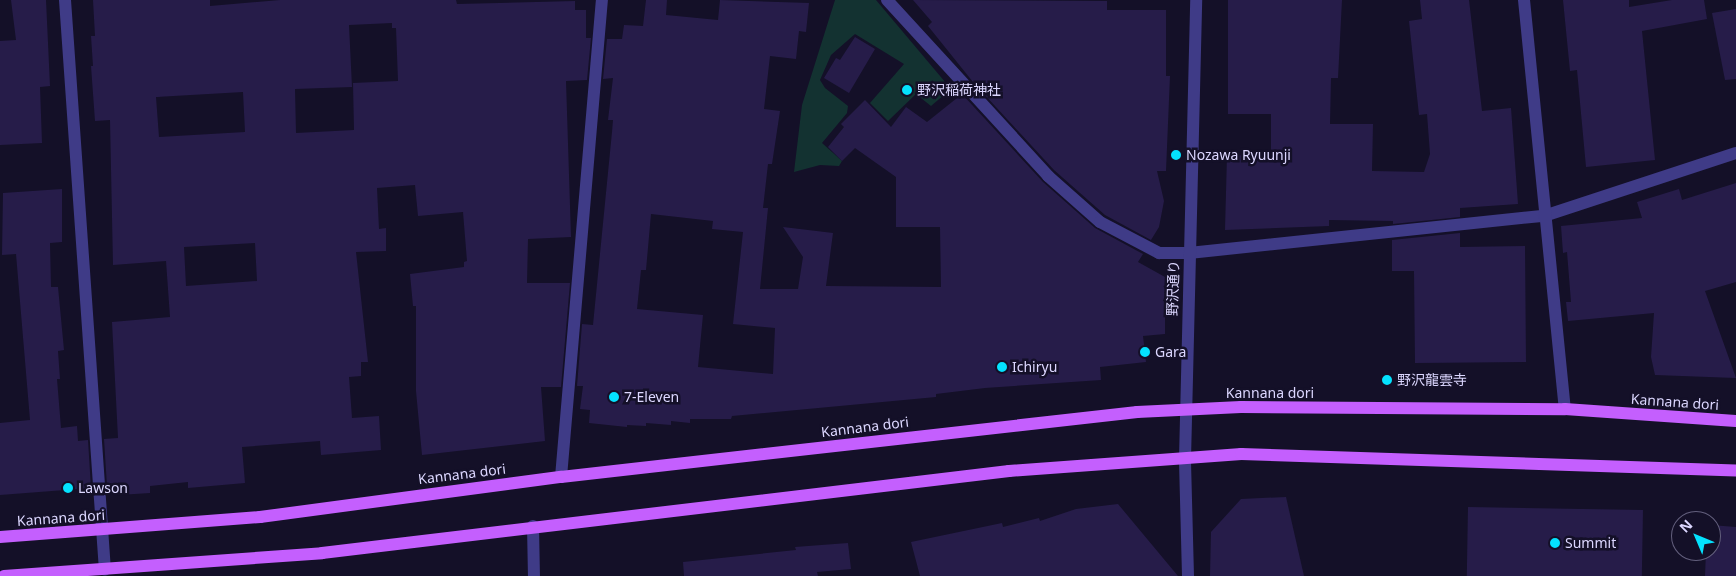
<!DOCTYPE html>
<meta charset="utf-8">
<style>
body{margin:0}
#map{position:relative;width:1736px;height:576px;overflow:hidden;background:#141028;font-family:"Noto Sans","Noto Sans JP",sans-serif}
div>[style]{position:absolute}
.green>*{inset:0;background:#133231}
.building>*{inset:0;background:#261c49;transform-origin:0 0}
.minor>*{height:12px;margin:-6px;padding:0 6px;transform-origin:6px;border-radius:6px;background:#3f3b87}
.major>*{height:12px;margin:-6px;padding:0 6px;transform-origin:6px;border-radius:6px;background:#c45ffe}
.dots>*{width:14px;height:14px;translate:-50% -50%;box-sizing:border-box;border:2px solid #141028;border-radius:50%}
span{translate:-50% -50%;white-space:nowrap;text-align:center;line-height:1.15;-webkit-text-stroke:5px #141028;paint-order:stroke}
.poi-label{font-size:14px;color:#dcd7ff}
.left{translate:0 -50%;text-align:left}
.street-label{font-size:14px;color:#dcd7ff}
.north{position:absolute;left:1671px;top:511px;width:50px;height:50px;box-sizing:border-box;background:#141028;border:1px solid #64607e;border-radius:50%;rotate:315deg;font-size:14px;font-weight:700;line-height:20px;text-align:center;color:#dcd7ff}
.north::after{content:'';display:block;margin:auto;width:18px;height:22px;background:#04e2fe;clip-path:polygon(50% 0,100% 100%,50% 72%,0 100%)}
</style>
<div id="map">
<div class="green">
<i style="clip-path:polygon(835px 0,876px 0,951px 89px,931px 106px,916px 94px,888px 121px,870px 103px,904px 64px,855px 34px,831px 55px,820px 80px,825px 88px,848px 106px,847px 113px,822px 143px,842px 161px,839px 166px,820px 165px,794px 172px,802px 105px)"></i>
</div>
<div class="building">
<i style="clip-path:polygon(11px 0,46px 0,50px 86px,40px 87px,42px 143px,0 145px,0 41px,16px 40px)"></i>
<i style="clip-path:polygon(evenodd,93px 0,210px 0,210px 6px,280px 0,456px 0,457px 4px,575px 1px,575px 10px,586px 10px,586px 38px,591px 38px,587px 80px,566px 81px,571px 237px,528px 239px,527px 283px,570px 283px,561px 387px,541px 387px,545px 441px,422px 455px,416px 391px,416px 306px,413px 306px,410px 274px,464px 267px,464px 262px,467px 261px,463px 212px,418px 216px,415px 185px,377px 188px,379px 229px,386px 228px,386px 251px,356px 252px,368px 362px,361px 362px,361px 376px,349px 377px,352px 418px,379px 416px,381px 450px,321px 455px,320px 441px,242px 447px,245px 483px,188px 488px,188px 482px,150px 486px,150px 493px,119px 495px,118px 485px,107px 486px,104px 439px,118px 438px,112px 322px,170px 317px,166px 261px,113px 265px,110px 120px,95px 121px,91px 66px,93px 66px,91px 36px,95px 36px,93px 0,392px 23px,392px 28px,396px 28px,398px 81px,353px 83px,354px 130px,296px 133px,295px 89px,352px 87px,349px 25px,392px 23px,93px 0,243px 92px,245px 132px,159px 137px,156px 97px,243px 92px,93px 0,255px 243px,257px 281px,186px 286px,184px 247px,255px 243px)"></i>
<i style="clip-path:polygon(evenodd,646px 0,667px 0,666px 15px,718px 20px,720px 0,809px 3px,806px 32px,799px 31px,796px 59px,770px 56px,764px 109px,780px 111px,772px 164px,768px 164px,763px 208px,768px 208px,760px 289px,798px 289px,803px 257px,783px 227px,833px 233px,826px 286px,941px 287px,940px 227px,896px 227px,896px 177px,855px 148px,842px 161px,828px 147px,844px 127px,841px 124px,865px 100px,891px 127px,906px 107px,927px 122px,962px 94px,1043px 182px,1095px 228px,1143px 254px,1138px 262px,1165px 277px,1165px 334px,1143px 336px,1146px 362px,1100px 367px,1101px 380px,985px 388px,936px 394px,936px 397px,732px 416px,731px 419px,690px 419px,690px 423px,671px 421px,671px 425px,646px 423px,646px 426px,627px 425px,627px 427px,589px 423px,590px 410px,580px 409px,583px 386px,577px 386px,582px 324px,593px 325px,612px 132px,613px 120px,608px 120px,613px 78px,603px 79px,607px 39px,622px 39px,624px 25px,643px 26px,646px 0,651px 214px,713px 221px,712px 229px,743px 232px,733px 324px,775px 328px,773px 374px,698px 367px,703px 315px,637px 309px,641px 270px,646px 270px,651px 214px)"></i>
<i style="clip-path:polygon(913px 0,1107px 1px,1107px 10px,1166px 10px,1166px 76px,1170px 76px,1166px 171px,1157px 171px,1164px 201px,1159px 227px,1151px 240px,1105px 215px,1054px 170px,973px 82px,928px 26px,932px 22px)"></i>
<i style="clip-path:polygon(1228px 0,1342px 0,1338px 78px,1331px 78px,1330px 124px,1373px 124px,1372px 171px,1424px 172px,1430px 154px,1427px 114px,1419px 115px,1409px 21px,1422px 19px,1420px 0,1469px 0,1482px 111px,1511px 108px,1518px 204px,1460px 208px,1460px 217px,1393px 224px,1393px 221px,1329px 220px,1329px 226px,1225px 230px,1227px 155px,1271px 156px,1271px 114px,1228px 114px)"></i>
<i style="clip-path:polygon(1563px 0,1629px 0,1629px 7px,1672px 0,1704px 0,1707px 19px,1642px 31px,1655px 160px,1586px 167px,1577px 70px,1570px 71px)"></i>
<i style="clip-path:polygon(1736px 9px,1736px 79px,1725px 80px,1712px 13px)"></i>
<i style="clip-path:polygon(855px 37px,875px 49px,849px 93px,824px 78px,836px 58px,840px 60px)"></i>
<i style="clip-path:polygon(1736px 183px,1736px 282px,1705px 291px,1736px 378px,1655px 375px,1651px 357px,1654px 313px,1568px 321px,1566px 302px,1571px 302px,1567px 252px,1563px 253px,1561px 226px,1642px 218px,1637px 202px,1679px 189px,1682px 200px)"></i>
<i style="clip-path:polygon(62px 189px,62px 242px,50px 243px,51px 287px,58px 287px,64px 350px,58px 351px,60px 379px,57px 379px,61px 428px,77px 426px,78px 441px,88px 440px,91px 488px,0 495px,0 423px,30px 420px,16px 254px,2px 255px,3px 193px)"></i>
<i style="clip-path:polygon(1460px 233px,1460px 247px,1525px 246px,1526px 362px,1415px 363px,1414px 271px,1392px 271px,1392px 240px)"></i>
<i style="clip-path:polygon(1286px 497px,1304px 576px,1210px 576px,1211px 532px,1241px 499px)"></i>
<i style="clip-path:polygon(1118px 504px,1178px 576px,920px 576px,911px 542px,1002px 523px,1003px 527px,1039px 518px,1040px 521px,1076px 509px)"></i>
<i style="left:1468px;top:507px;width:175px;height:69px;rotate:1deg"></i>
<i style="clip-path:polygon(1711px 525px,1736px 527px,1736px 576px,1705px 576px,1706px 551px,1711px 551px)"></i>
<i style="clip-path:polygon(848px 543px,851px 569px,817px 572px,818px 576px,684px 576px,683px 562px,796px 550px,795px 547px)"></i>
</div>
<div class="minor">
<i style="left:65px;top:0;width:571px;rotate:85.99deg"></i>
<i style="left:887px;top:0;width:239px;rotate:47.5deg"></i>
<i style="left:1048px;top:176px;width:69px;rotate:41.5deg"></i>
<i style="left:1100px;top:222px;width:67px;rotate:27.7deg"></i>
<i style="left:1159px;top:253px;width:30px"></i>
<i style="left:1189px;top:253px;width:357px;rotate:-6deg"></i>
<i style="left:1544px;top:216px;width:202px;rotate:-18.2deg"></i>
<i style="left:1524px;top:0;width:411px;rotate:84.3deg"></i>
<i style="left:561px;top:477px;width:479px;rotate:-85.1deg"></i>
<i style="left:533px;top:526px;width:50px;rotate:88.9deg"></i>
<i style="left:1188px;top:576px;width:117px;rotate:-91.5deg"></i>
<i style="left:1185px;top:459px;width:459px;rotate:-88.6deg"></i>
</div>
<div class="major">
<i style="left:0;top:537px;width:261px;rotate:-4.4deg"></i>
<i style="left:260px;top:517px;width:304px;rotate:-7.6deg"></i>
<i style="left:561px;top:477px;width:580px;rotate:-6.44deg"></i>
<i style="left:1137px;top:412px;width:104px;rotate:-2.8deg"></i>
<i style="left:1241px;top:407px;width:324px;rotate:0.4deg"></i>
<i style="left:1565px;top:409px;width:171px;rotate:4deg"></i>
<i style="left:4px;top:576px;width:319px;rotate:-4.1deg"></i>
<i style="left:322px;top:553px;width:692px;rotate:-6.81deg"></i>
<i style="left:1009px;top:471px;width:233px;rotate:-4.2deg"></i>
<i style="left:1241px;top:454px;width:495px;rotate:1.9deg"></i>
</div>
<div class="dots">
<i style="left:907px;top:90px;background:#04e2fe"></i>
<i style="left:1176px;top:155px;background:#04e2fe"></i>
<i style="left:1145px;top:352px;background:#04e2fe"></i>
<i style="left:1002px;top:367px;background:#04e2fe"></i>
<i style="left:1387px;top:380px;background:#04e2fe"></i>
<i style="left:614px;top:397px;background:#04e2fe"></i>
<i style="left:68px;top:488px;background:#04e2fe"></i>
<i style="left:1555px;top:543px;background:#04e2fe"></i>
</div>
<div class="poi-label">
<span class="left" style="left:917px;top:90px">野沢稲荷神社</span>
<span class="left" style="left:1186px;top:155px">Nozawa Ryuunji</span>
<span class="left" style="left:1155px;top:352px">Gara</span>
<span class="left" style="left:1012px;top:367px">Ichiryu</span>
<span class="left" style="left:1397px;top:380px">野沢龍雲寺</span>
<span class="left" style="left:624px;top:397px">7-Eleven</span>
<span class="left" style="left:78px;top:488px">Lawson</span>
<span class="left" style="left:1565px;top:543px">Summit</span>
</div>
<div class="street-label">
<span style="left:1173px;top:288px;rotate:-88deg">野沢通り</span>
<span style="left:1270px;top:393px">Kannana dori</span>
<span style="left:1675px;top:402px;rotate:4deg">Kannana dori</span>
<span style="left:865px;top:427px;rotate:-7deg">Kannana dori</span>
<span style="left:462px;top:474px;rotate:-7deg">Kannana dori</span>
<span style="left:61px;top:518px;rotate:-4deg">Kannana dori</span>
</div>
<div class="north">N</div>
</div>
